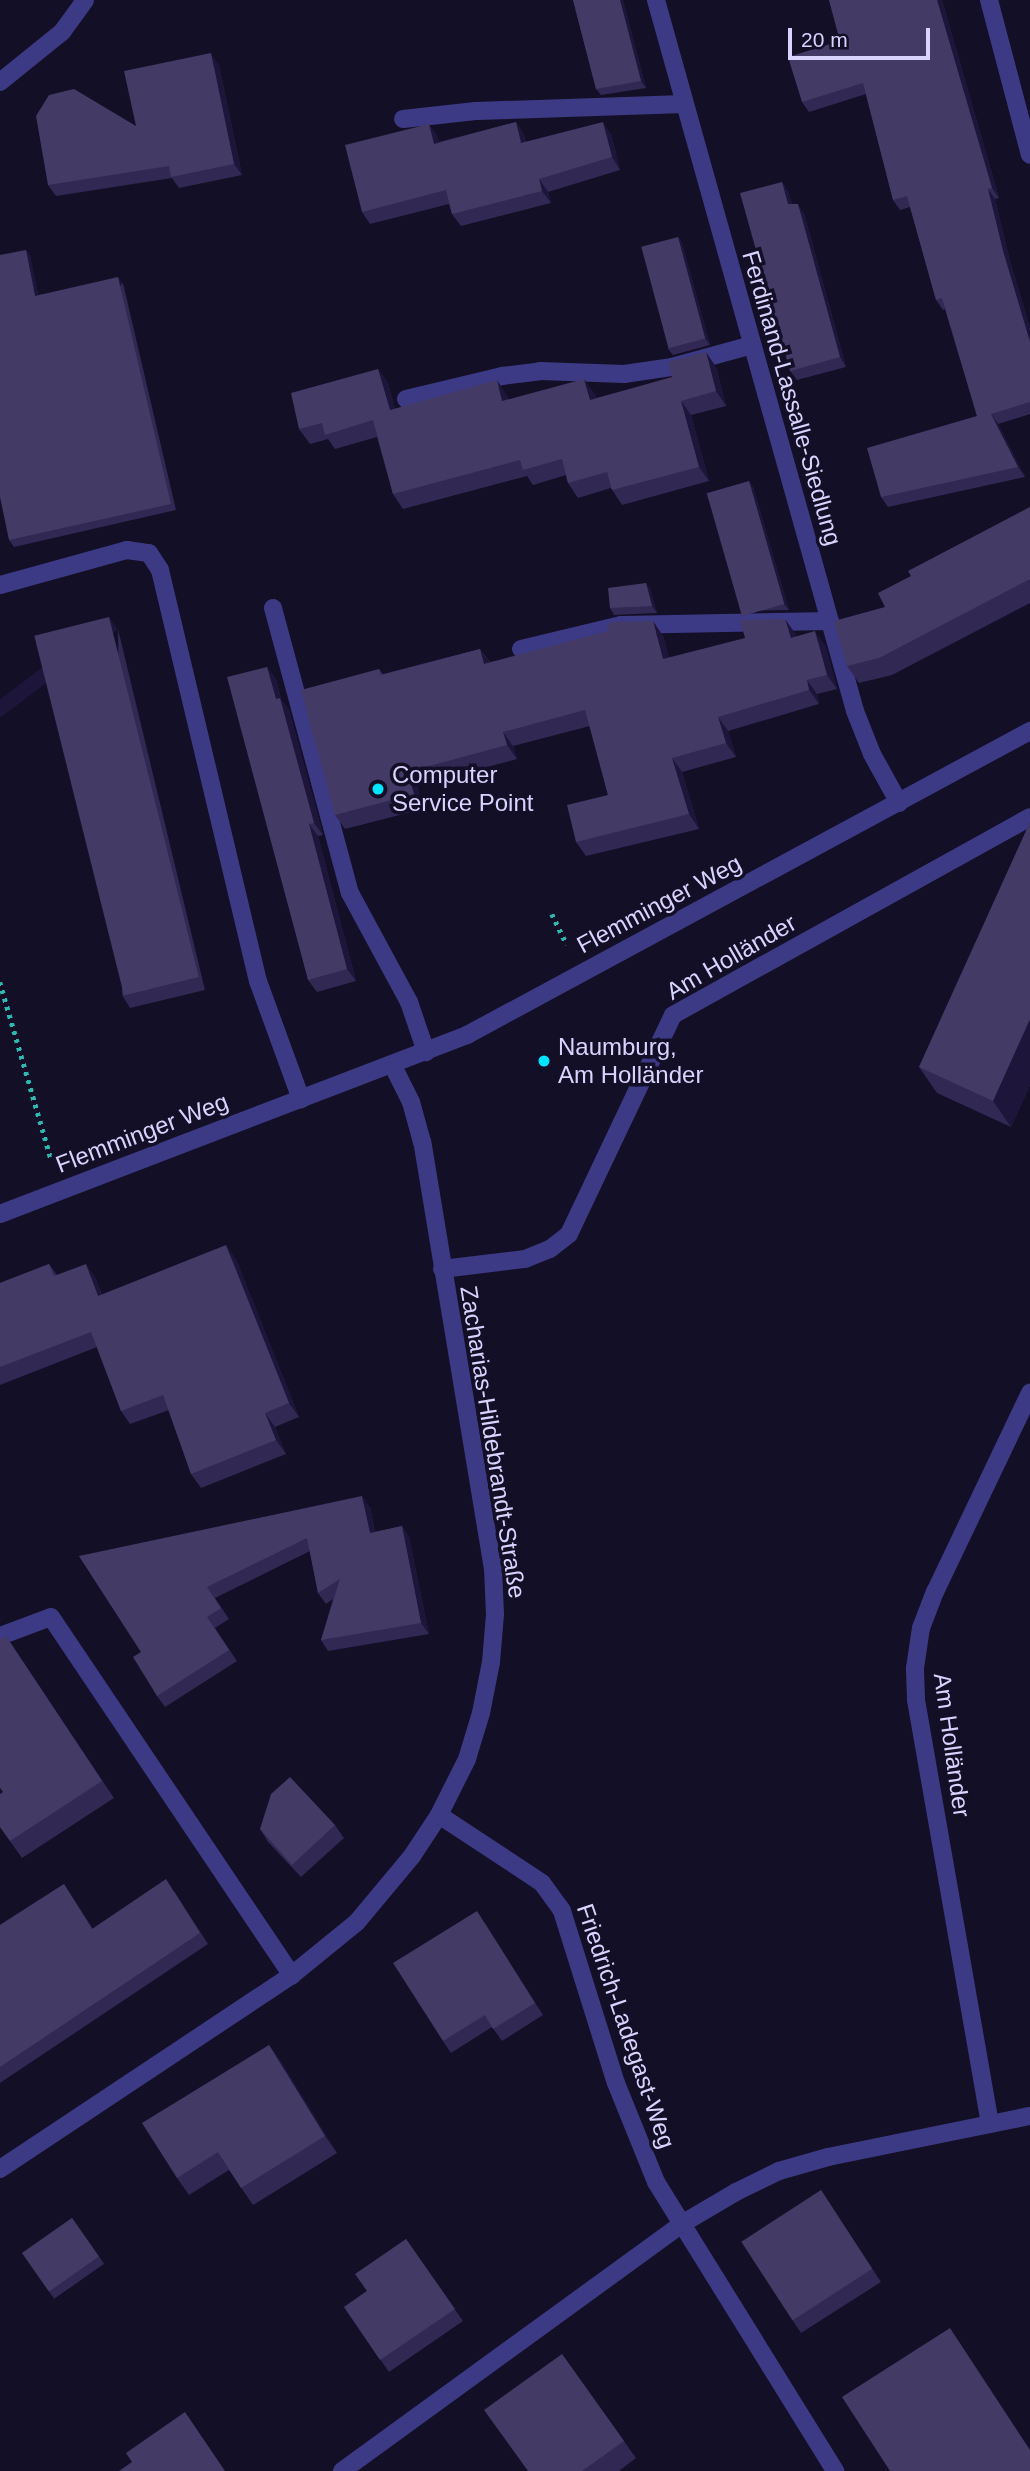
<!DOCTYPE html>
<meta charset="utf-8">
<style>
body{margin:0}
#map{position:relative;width:1030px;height:2471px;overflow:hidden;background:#130f26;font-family:Helvetica,sans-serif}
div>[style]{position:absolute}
.path>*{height:4.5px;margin-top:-2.25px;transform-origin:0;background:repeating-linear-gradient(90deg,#2fb8b0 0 3.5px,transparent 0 8.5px)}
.minor>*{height:18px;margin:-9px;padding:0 9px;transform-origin:9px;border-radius:9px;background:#3d3a85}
.wall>*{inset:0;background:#312854;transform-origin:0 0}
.shaded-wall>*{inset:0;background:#1d163a;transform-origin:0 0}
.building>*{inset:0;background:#433a66;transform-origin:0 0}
.dots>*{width:19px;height:19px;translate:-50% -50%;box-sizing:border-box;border:4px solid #130f26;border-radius:50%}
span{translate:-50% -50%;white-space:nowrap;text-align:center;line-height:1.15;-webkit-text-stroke:7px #130f26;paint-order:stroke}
.street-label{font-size:24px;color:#d9d4ff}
.poi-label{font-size:24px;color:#d9d4ff}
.left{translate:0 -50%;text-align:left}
.scale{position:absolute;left:788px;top:28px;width:142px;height:32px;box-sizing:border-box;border:4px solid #d9d4ff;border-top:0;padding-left:9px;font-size:21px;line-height:24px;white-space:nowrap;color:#d9d4ff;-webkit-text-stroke:5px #130f26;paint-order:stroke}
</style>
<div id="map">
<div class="path">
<i style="left:552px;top:914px;width:34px;rotate:64deg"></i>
<i style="left:0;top:982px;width:184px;rotate:73.9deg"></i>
</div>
<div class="minor">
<i style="left:656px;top:0;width:738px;rotate:74.36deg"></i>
<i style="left:855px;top:711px;width:46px;rotate:68.4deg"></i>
<i style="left:872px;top:754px;width:56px;rotate:61.1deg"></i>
<i style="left:989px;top:0;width:160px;rotate:75.2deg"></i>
<i style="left:0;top:82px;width:80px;rotate:-38.9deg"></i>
<i style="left:62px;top:32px;width:39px;rotate:-54deg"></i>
<i style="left:403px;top:119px;width:73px;rotate:-6.3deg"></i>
<i style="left:476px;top:111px;width:208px;rotate:-1.9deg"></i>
<i style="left:406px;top:399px;width:99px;rotate:-13.5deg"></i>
<i style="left:502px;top:376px;width:38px;rotate:-7deg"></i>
<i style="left:540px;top:371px;width:84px;rotate:2deg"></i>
<i style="left:624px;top:374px;width:49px;rotate:-8.3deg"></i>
<i style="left:672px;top:367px;width:83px;rotate:-15.4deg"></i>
<i style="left:0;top:585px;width:132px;rotate:-15.4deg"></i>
<i style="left:127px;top:550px;width:22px;rotate:8deg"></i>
<i style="left:149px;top:553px;width:20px;rotate:57deg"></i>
<i style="left:160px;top:570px;width:423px;rotate:76.6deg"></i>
<i style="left:258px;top:981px;width:126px;rotate:70deg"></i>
<i style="left:273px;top:608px;width:295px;rotate:74.9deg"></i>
<i style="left:350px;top:893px;width:124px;rotate:61.6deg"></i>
<i style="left:409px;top:1002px;width:53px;rotate:71.2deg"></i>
<i style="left:521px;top:649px;width:103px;rotate:-13.5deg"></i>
<i style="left:621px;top:625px;width:209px;rotate:-1.1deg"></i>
<i style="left:0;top:1214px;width:500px;rotate:-20.97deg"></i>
<i style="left:467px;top:1035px;width:640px;rotate:-28.37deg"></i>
<i style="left:442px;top:1269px;width:84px;rotate:-6.9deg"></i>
<i style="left:525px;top:1259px;width:27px;rotate:-22deg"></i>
<i style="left:550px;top:1249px;width:24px;rotate:-38deg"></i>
<i style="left:569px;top:1234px;width:242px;rotate:-64.6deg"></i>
<i style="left:673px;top:1015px;width:408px;rotate:-29deg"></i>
<i style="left:0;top:1636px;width:54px;rotate:-20.4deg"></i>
<i style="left:51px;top:1617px;width:432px;rotate:56.1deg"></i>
<i style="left:439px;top:1815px;width:123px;rotate:33.4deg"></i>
<i style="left:542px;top:1883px;width:34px;rotate:54deg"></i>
<i style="left:562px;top:1911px;width:180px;rotate:72.6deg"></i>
<i style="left:616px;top:2083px;width:107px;rotate:68deg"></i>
<i style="left:656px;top:2182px;width:340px;rotate:58.2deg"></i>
<i style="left:990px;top:2124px;width:431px;rotate:-99.9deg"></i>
<i style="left:916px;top:1699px;width:31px;rotate:-92deg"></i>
<i style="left:915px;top:1668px;width:40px;rotate:-81.5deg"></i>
<i style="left:921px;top:1628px;width:39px;rotate:-69deg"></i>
<i style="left:935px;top:1592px;width:221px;rotate:-64.5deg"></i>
<i style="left:0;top:2169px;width:351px;rotate:-33.6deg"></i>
<i style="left:292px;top:1975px;width:84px;rotate:-39.2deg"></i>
<i style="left:357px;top:1922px;width:86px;rotate:-50.2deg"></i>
<i style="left:412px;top:1856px;width:49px;rotate:-56.6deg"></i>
<i style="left:439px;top:1815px;width:63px;rotate:-63.4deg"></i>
<i style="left:467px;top:1759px;width:48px;rotate:-73.1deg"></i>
<i style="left:481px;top:1713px;width:52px;rotate:-78.9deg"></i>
<i style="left:491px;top:1662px;width:48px;rotate:-85.2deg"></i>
<i style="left:495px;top:1614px;width:45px;rotate:-92.5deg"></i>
<i style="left:493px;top:1569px;width:433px;rotate:-99.4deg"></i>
<i style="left:422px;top:1142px;width:41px;rotate:-105.4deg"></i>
<i style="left:411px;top:1102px;width:42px;rotate:-116.6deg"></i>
<i style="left:342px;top:2471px;width:418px;rotate:-36deg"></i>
<i style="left:680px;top:2225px;width:65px;rotate:-30.5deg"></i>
<i style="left:736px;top:2192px;width:48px;rotate:-26deg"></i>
<i style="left:779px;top:2171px;width:51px;rotate:-15.9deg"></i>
<i style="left:828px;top:2157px;width:206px;rotate:-11.5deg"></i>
</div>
<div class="wall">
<i style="clip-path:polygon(573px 0,623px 0,646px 88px,601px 95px,596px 89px)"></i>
<i style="clip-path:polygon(829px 0,942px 0,999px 198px,995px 199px,1010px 261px,1030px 328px,1030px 414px,998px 424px,1025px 477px,888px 507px,881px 497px,977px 416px,945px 309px,943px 310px,936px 300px,910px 207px,900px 210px,893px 200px,866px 94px,809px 112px,802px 102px,840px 41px)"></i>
<i style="clip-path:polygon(219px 65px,242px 175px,179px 188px,172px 178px,56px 196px,48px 185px,136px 126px)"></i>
<i style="clip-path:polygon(516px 122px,524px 135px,526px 142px,611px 134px,620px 170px,548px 192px,551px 203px,461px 226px,452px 214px,449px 204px,370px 224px,362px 212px,429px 124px,437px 136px,439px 142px)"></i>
<i style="clip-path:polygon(782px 182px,788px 191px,792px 204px,804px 213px,846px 367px,797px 380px,790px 371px)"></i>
<i style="clip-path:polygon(678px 237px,682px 243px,710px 345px,673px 355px,668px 349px)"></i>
<i style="clip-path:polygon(26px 250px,30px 256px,38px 295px,123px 283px,176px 510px,14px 547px,9px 540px)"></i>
<i style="clip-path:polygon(716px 367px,726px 406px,691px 415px,709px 481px,622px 505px,611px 488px,578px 498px,568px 483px,566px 475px,533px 485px,527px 476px,403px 509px,393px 494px,377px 437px,335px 449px,328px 439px,310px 444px,299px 429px,378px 369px,388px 383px,395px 409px,507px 395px,508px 400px,595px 394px,596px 398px)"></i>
<i style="clip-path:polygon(749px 481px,753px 487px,789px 610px,743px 611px,739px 605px)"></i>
<i style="clip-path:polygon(1030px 507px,1030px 603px,892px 675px,859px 683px,847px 666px,885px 607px,911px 576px)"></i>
<i style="clip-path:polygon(646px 583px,650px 589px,657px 613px,614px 615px,610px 608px)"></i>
<i style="clip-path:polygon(118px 629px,205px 990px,130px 1008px,122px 995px)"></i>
<i style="clip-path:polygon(795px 633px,796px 636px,825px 645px,837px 689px,817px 694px,819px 704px,728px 731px,736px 757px,682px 772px,699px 829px,586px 856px,576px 842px,608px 795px,590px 726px,513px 746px,517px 759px,417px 786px,423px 809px,345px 829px,335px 815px,379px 669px,383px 674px,480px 649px,490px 662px,663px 636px,669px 658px)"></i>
<i style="clip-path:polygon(267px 667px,276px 679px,281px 699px,289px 710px,323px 835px,318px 836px,356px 981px,317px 992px,308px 980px)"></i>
<i style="clip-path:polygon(1030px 822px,1030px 1085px,1011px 1127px,937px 1093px,919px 1067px)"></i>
<i style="clip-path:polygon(236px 1259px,299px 1417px,275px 1427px,286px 1454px,201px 1488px,191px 1474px,169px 1410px,130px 1424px,121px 1411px,97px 1347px,0 1385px,0 1283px,49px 1264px,57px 1275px,95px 1277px,102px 1295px)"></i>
<i style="clip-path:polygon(370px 1507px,375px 1532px,402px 1526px,409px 1537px,429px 1634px,328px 1651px,321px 1640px,333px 1599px,326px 1604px,318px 1593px,310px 1551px,215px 1598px,229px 1619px,215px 1628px,237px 1661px,165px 1707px,157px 1696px,141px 1652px,79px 1556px)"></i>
<i style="clip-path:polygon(6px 1636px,114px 1798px,22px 1858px,0 1827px,3px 1792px)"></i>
<i style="clip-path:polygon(335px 1825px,344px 1838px,301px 1877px,268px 1842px,260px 1829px)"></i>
<i style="clip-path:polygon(64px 1884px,93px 1929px,174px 1891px,208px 1944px,0 2083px,0 1925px)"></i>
<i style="clip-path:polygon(485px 1923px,543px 2015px,502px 2041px,492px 2027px,451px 2053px,443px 2041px)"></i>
<i style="clip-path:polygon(269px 2045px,281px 2062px,337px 2153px,253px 2205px,229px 2170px,189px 2195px,177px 2178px)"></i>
<i style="clip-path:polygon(821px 2190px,881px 2282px,801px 2333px,793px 2321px)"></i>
<i style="left:72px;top:2218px;width:56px;height:61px;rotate:55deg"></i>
<i style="clip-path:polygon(406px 2239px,463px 2321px,389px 2372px,344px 2307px,367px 2291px)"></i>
<i style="clip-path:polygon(562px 2354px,636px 2458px,619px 2471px,528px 2471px)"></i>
</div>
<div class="shaded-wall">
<i style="clip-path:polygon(620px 0,623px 0,646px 88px,641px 81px)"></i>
<i style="clip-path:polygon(937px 0,942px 0,999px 198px,992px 188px)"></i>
<i style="clip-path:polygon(211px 53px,219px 65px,242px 175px,234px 164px)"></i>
<i style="clip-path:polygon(516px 122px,524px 135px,529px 156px,521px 143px)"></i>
<i style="clip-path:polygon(603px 122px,611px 134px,620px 170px,612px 157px)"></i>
<i style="clip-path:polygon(429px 124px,437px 136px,443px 156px,434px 144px)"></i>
<i style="clip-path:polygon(539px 179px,548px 192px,551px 203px,542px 191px)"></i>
<i style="clip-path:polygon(782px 182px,788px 191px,795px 213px,788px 204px)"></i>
<i style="clip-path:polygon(988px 189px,995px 199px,1010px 261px,1030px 328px,1030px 342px,1003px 251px)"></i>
<i style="clip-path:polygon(798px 204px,804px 213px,846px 367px,840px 357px)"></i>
<i style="clip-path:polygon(678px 237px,682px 243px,710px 345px,705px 338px)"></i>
<i style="clip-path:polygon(26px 250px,30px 256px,40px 302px,35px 296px)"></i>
<i style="left:118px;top:277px;width:8px;height:233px;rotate:50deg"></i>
<i style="clip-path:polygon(706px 352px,716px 367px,726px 406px,716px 391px)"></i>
<i style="clip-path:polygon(378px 369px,388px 383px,400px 425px,390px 410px)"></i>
<i style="clip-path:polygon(584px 379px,595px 394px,600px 415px,590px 400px)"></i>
<i style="clip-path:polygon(497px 380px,507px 395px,513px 416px,502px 401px)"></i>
<i style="clip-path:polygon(681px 401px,691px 415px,709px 481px,699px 467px)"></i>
<i style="clip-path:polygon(991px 414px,998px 424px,1025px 477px,1018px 467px)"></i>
<i style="clip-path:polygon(749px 481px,753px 487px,789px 610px,784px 604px)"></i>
<i style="clip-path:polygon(646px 583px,650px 589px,657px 613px,652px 606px)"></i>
<i style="left:109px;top:617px;width:15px;height:371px;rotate:53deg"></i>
<i style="clip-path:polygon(785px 619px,795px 633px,801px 652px,791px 638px)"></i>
<i style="clip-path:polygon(653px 621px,663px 636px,673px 674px,663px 659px)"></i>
<i style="clip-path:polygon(815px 631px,825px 645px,837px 689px,827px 675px)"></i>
<i style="clip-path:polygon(480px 649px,490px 663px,484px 664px)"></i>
<i style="clip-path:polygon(267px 667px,276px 679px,281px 699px,289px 710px,323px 835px,314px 823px,276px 699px)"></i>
<i style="clip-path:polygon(807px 680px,817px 694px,819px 704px,809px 690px)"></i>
<i style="clip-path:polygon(718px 717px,728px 731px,736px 757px,726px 743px)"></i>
<i style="clip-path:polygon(503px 732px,513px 746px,517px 759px,507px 745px)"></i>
<i style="clip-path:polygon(672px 758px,682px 772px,699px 829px,689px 814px)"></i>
<i style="clip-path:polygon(407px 772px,417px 786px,423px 809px,414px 794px)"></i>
<i style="clip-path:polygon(309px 824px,318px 836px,356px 981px,347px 969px)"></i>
<i style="clip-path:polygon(1030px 1019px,1030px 1085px,1011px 1127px,993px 1101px)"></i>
<i style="clip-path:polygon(226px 1245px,236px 1259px,299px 1417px,289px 1403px)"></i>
<i style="clip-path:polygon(86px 1264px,95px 1277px,107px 1310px,98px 1296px)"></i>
<i style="clip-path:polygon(265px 1413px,275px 1427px,286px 1454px,276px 1440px)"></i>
<i style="clip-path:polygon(362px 1496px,370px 1507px,377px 1544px,370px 1533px)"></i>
<i style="clip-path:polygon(402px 1526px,409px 1537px,429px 1634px,421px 1623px)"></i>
<i style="clip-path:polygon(477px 1911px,485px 1923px,543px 2015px,535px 2003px)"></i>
<i style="clip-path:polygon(269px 2045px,281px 2062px,337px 2153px,325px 2136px)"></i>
</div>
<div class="building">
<i style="clip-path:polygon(573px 0,620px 0,641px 81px,596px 89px)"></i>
<i style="clip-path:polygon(829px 0,937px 0,992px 188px,988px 189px,1003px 251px,1030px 342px,1030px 402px,991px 414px,1018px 467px,881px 497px,867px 448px,977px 416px,942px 298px,936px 300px,907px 196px,893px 200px,863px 83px,802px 102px,788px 57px,840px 41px)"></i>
<i style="clip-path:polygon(211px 53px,234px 164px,171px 177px,169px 166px,48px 185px,36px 116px,49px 95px,74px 89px,136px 126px,124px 71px)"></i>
<i style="clip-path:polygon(516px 122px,521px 143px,603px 122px,612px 157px,539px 179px,542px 191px,452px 214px,446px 190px,362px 212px,345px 145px,429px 124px,434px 144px)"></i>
<i style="clip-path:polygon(782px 182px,788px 204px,798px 204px,840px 357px,790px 371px,740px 193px)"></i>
<i style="left:678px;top:237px;width:105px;height:38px;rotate:75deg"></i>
<i style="clip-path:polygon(26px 250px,35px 296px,118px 277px,171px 504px,9px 540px,0 497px,0 255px)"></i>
<i style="clip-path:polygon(706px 352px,716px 391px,681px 401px,699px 467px,612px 490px,607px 472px,568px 483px,562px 459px,523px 470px,520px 460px,393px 494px,373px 420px,325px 435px,322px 423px,299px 429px,291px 393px,378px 369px,390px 410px,497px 380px,502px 401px,584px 379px,590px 400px,672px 377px,668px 362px)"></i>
<i style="left:749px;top:481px;width:128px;height:44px;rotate:74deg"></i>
<i style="clip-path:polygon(1030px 507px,1030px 579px,879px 658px,847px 666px,834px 621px,885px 607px,878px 593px,911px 576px,908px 571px)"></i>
<i style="clip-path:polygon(646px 583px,652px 606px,610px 608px,608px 588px)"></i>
<i style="left:109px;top:617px;width:371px;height:77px;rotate:76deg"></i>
<i style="clip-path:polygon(785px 619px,791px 638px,815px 631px,827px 675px,807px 680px,809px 690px,718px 717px,726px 743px,672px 758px,689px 814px,576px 842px,567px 805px,608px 795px,585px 710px,503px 732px,507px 745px,407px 772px,414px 794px,335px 815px,301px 690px,379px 669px,381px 675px,480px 649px,484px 664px,608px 631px,607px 624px,613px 622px,653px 621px,663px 659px,745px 638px,740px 620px)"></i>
<i style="clip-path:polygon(267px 667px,276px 699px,280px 698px,314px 823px,309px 824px,347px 969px,308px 980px,227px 677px)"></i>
<i style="clip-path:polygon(1030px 822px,1030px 1019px,993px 1101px,919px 1067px)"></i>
<i style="clip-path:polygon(226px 1245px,289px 1403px,265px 1413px,276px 1440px,191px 1474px,163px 1395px,121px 1411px,91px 1332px,0 1367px,0 1283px,49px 1264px,54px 1276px,86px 1264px,98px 1296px)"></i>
<i style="clip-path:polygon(362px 1496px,370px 1533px,402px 1526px,421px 1623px,321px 1640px,340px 1579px,318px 1593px,307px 1538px,207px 1587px,221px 1608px,207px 1617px,229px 1650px,157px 1696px,133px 1657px,141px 1652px,79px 1556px)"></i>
<i style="clip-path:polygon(6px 1636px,102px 1781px,10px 1841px,0 1827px,0 1794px,3px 1792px,0 1788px,0 1640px)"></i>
<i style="clip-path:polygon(290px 1777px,335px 1825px,292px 1865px,260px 1829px,271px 1794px)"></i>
<i style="clip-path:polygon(166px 1879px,200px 1933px,0 2067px,0 1925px,64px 1884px,92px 1929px)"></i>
<i style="clip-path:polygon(477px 1911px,535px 2003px,493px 2029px,485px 2015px,443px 2041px,393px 1963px)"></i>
<i style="clip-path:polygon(269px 2045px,325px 2136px,241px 2188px,218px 2152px,177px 2178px,142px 2123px)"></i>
<i style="left:821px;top:2190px;width:94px;height:95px;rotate:57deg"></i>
<i style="left:72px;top:2218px;width:47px;height:61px;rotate:55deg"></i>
<i style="clip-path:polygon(406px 2239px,455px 2309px,380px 2360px,344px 2307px,367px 2291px,355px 2274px)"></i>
<i style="clip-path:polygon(950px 2328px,1030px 2450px,1030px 2471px,890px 2471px,842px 2397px)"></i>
<i style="clip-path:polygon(562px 2354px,624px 2441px,582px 2471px,528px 2471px,484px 2410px)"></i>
<i style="clip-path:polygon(185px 2412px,225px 2471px,119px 2471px,132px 2462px,126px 2453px)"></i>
</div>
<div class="dots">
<i style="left:378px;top:789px;background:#00e5ff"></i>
<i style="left:544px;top:1061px;background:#00e5ff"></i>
</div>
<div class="street-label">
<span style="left:792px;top:398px;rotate:74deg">Ferdinand-Lassalle-Siedlung</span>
<span style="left:659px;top:904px;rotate:-28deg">Flemminger Weg</span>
<span style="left:731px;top:957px;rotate:-30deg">Am Holländer</span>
<span style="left:142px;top:1133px;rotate:-21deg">Flemminger Weg</span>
<span style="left:493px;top:1442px;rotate:81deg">Zacharias-Hildebrandt-Straße</span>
<span style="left:952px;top:1745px;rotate:82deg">Am Holländer</span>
<span style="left:626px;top:2026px;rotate:71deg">Friedrich-Ladegast-Weg</span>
</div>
<div class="poi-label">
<span class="left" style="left:392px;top:789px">Computer<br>Service Point</span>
<span class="left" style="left:558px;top:1061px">Naumburg,<br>Am Holländer</span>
</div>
<div class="scale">20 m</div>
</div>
